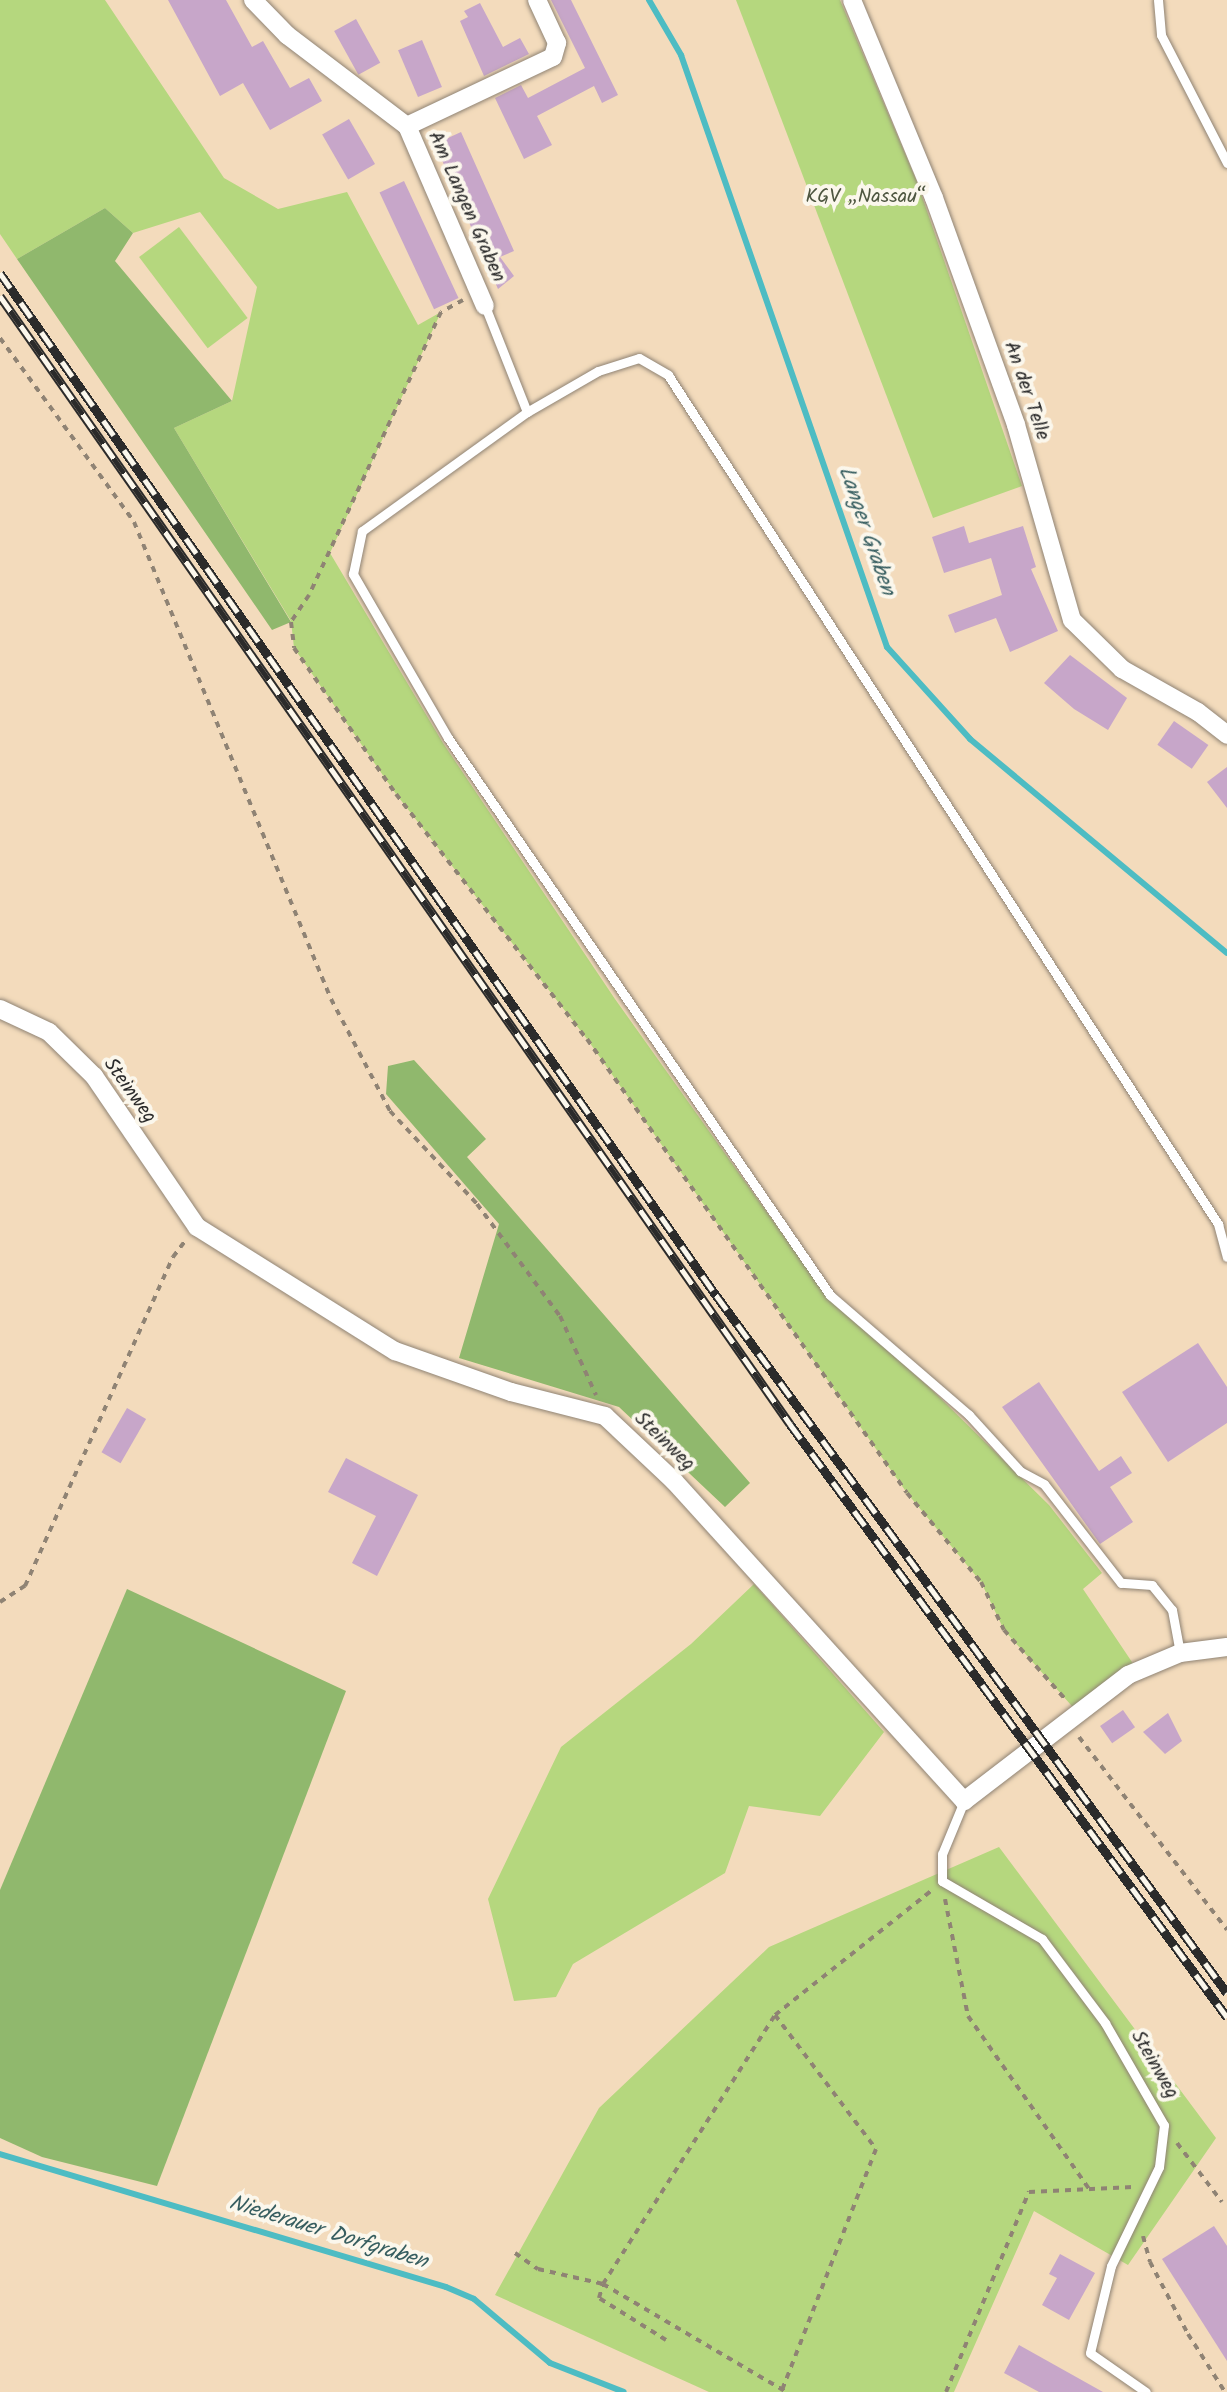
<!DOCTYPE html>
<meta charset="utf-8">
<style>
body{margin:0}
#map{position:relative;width:1227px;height:2392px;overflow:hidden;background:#f3dbbc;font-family:Kalam,sans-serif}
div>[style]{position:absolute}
.green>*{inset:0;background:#b5d77e;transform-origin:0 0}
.forest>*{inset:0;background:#90b86d}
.stream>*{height:6px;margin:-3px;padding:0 3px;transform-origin:3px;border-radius:3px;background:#4dbcc3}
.building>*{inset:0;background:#c7a6c9;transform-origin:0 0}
.path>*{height:4px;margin-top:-2px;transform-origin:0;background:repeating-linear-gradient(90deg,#8f8374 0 6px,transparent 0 12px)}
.roads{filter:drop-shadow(0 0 2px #8f8374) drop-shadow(0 0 2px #8f8374)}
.lane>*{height:9px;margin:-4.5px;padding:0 4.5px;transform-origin:4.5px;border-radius:4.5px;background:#fff}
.street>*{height:18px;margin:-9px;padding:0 9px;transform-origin:9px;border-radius:9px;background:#fff}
.rail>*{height:9px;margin-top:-4.5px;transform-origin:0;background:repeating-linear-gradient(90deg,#fbf7ec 0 18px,#2b2b2b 0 36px);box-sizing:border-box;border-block:2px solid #2b2b2b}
span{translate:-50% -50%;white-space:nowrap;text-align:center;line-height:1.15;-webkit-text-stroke:8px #fbf7ec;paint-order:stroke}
.park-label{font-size:20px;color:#4e5640}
.street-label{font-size:20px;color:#2b2b2b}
.water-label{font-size:22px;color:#375e60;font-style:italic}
</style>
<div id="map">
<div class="green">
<i style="clip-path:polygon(0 0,105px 0,224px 178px,278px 209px,347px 192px,418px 325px,441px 312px,330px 553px,443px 743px,615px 999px,828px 1298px,930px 1388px,1049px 1505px,1102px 1573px,1083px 1589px,1138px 1671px,1079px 1714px,1004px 1630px,981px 1582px,907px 1493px,587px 1039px,396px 794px,294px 648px,291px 621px,174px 428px,232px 401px,257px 287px,200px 212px,133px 233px,105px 208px,17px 259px,0 234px)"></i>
<i style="clip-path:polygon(736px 0,840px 0,917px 182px,1022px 486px,933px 518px)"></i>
<i style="left:179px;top:227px;width:114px;height:50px;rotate:53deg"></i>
<i style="clip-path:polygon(754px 1584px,884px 1732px,820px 1816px,749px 1806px,725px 1873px,573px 1964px,556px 1997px,514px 2001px,488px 1899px,561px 1747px,691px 1644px)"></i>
<i style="clip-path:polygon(999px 1847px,1216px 2138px,1128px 2265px,1034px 2211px,954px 2392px,709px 2392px,495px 2295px,599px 2108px,769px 1947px)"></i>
</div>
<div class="forest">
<i style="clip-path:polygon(105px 208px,133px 233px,115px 261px,232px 401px,174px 428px,291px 622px,272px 630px,17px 259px)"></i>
<i style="clip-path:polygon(414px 1060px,486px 1139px,467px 1157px,750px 1483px,725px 1507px,619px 1407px,459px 1358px,499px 1224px,386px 1094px,388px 1066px)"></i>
<i style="clip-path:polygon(127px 1589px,346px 1691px,157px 2186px,42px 2157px,0 2138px,0 1890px)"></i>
</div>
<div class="stream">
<i style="left:649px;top:0;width:64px;rotate:59.8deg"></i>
<i style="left:681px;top:55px;width:627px;rotate:70.81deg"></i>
<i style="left:887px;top:647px;width:124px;rotate:47.9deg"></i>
<i style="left:970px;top:739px;width:334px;rotate:39.8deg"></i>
<i style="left:0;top:2154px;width:465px;rotate:16.6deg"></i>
<i style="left:446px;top:2287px;width:30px;rotate:23deg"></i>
<i style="left:474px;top:2299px;width:99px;rotate:40.1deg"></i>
<i style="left:550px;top:2363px;width:79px;rotate:21.4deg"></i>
</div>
<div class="building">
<i style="clip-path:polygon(168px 0,226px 0,252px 47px,263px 41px,290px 88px,309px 78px,322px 101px,270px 130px,243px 83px,220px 96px)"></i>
<i style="clip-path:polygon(551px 0,571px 0,618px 95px,602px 103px,594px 86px,537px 116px,552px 145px,524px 159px,495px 98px,521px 85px,528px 98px,585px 68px)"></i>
<i style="clip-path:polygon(480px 3px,503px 47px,520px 38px,529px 54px,484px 76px,460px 21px,468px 17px,464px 11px)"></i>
<i style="left:356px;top:19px;width:50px;height:25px;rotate:61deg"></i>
<i style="left:422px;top:40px;width:51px;height:26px;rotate:67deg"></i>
<i style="left:349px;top:119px;width:52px;height:31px;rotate:60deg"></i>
<i style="clip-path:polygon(461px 132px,514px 251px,500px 257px,514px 276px,498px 289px,435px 144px)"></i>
<i style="left:404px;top:181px;width:129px;height:27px;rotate:65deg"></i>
<i style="clip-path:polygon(964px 526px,969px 543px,1023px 526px,1036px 567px,1031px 569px,1058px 631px,1010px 652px,996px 618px,955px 633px,948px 615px,1002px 595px,991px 558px,944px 573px,932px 537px)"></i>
<i style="clip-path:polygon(1070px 655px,1127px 698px,1108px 730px,1074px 709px,1044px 683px)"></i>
<i style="left:1174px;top:721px;width:42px;height:29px;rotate:35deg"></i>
<i style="clip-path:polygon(1227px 767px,1227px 808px,1207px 782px)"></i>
<i style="clip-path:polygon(1198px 1343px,1227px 1387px,1227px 1423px,1168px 1462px,1122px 1392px)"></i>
<i style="clip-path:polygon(1039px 1382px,1099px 1471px,1121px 1456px,1132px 1473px,1110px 1487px,1133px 1522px,1100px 1544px,1002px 1407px)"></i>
<i style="left:127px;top:1408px;width:22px;height:51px;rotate:30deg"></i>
<i style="clip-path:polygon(346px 1458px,418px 1495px,377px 1576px,352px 1563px,376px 1516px,328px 1492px)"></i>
<i style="left:1123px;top:1710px;width:21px;height:28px;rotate:55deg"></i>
<i style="clip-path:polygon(1168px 1713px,1182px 1741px,1165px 1754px,1143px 1732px)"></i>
<i style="clip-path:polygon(1214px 2226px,1227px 2246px,1227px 2361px,1162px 2259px)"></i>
<i style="clip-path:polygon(1060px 2254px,1095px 2273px,1069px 2320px,1042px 2305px,1057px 2278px,1049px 2274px)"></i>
<i style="clip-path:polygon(1019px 2345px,1103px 2392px,1039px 2392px,1004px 2373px)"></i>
</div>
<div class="path">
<i style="left:463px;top:300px;width:25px;rotate:151deg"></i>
<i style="left:441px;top:312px;width:312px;rotate:115deg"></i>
<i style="left:309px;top:595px;width:32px;rotate:124deg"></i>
<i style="left:291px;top:622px;width:26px;rotate:83deg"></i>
<i style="left:294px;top:648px;width:178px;rotate:55.1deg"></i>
<i style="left:396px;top:794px;width:311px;rotate:52.1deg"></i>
<i style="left:587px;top:1039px;width:555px;rotate:54.82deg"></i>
<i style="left:907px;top:1493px;width:116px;rotate:50.3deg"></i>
<i style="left:981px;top:1582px;width:53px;rotate:64.4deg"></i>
<i style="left:1004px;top:1630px;width:94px;rotate:48.5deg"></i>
<i style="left:0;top:338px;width:228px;rotate:53.9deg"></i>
<i style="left:134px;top:522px;width:516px;rotate:67.56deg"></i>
<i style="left:331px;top:999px;width:127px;rotate:62.2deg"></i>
<i style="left:390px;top:1111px;width:127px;rotate:46.9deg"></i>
<i style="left:477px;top:1204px;width:139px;rotate:53.5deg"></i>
<i style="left:560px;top:1316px;width:87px;rotate:65.5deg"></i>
<i style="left:0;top:1602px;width:30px;rotate:-33deg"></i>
<i style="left:25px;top:1586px;width:361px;rotate:-65.8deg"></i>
<i style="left:173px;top:1257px;width:20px;rotate:-53deg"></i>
<i style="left:1079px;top:1737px;width:243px;rotate:52.5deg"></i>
<i style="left:945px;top:1899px;width:119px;rotate:78.9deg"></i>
<i style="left:968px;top:2016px;width:211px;rotate:55deg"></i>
<i style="left:775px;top:2015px;width:168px;rotate:53deg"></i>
<i style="left:876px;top:2149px;width:259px;rotate:111.3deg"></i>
<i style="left:1177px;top:2143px;width:74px;rotate:52.7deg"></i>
<i style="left:1143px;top:2236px;width:27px;rotate:75deg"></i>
<i style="left:1150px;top:2262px;width:81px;rotate:62.2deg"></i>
<i style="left:1188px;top:2334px;width:69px;rotate:57.5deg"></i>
<i style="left:515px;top:2253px;width:28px;rotate:35deg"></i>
<i style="left:538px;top:2269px;width:67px;rotate:13deg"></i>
<i style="left:603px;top:2284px;width:212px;rotate:30.5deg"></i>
<i style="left:666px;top:2340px;width:79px;rotate:-147.9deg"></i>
<i style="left:599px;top:2298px;width:15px;rotate:-74deg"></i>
<i style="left:603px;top:2284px;width:319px;rotate:-57.4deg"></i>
<i style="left:775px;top:2015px;width:199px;rotate:-38.5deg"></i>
<i style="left:946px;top:2392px;width:217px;rotate:-67.5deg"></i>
<i style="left:1029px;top:2192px;width:104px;rotate:-2.8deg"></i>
</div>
<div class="roads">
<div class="lane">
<i style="left:1158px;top:0;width:35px;rotate:85deg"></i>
<i style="left:1161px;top:35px;width:144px;rotate:62.7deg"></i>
<i style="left:485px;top:306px;width:114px;rotate:68.4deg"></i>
<i style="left:1180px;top:1653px;width:44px;rotate:-100.5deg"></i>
<i style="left:1172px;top:1610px;width:32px;rotate:-129deg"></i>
<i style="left:1152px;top:1585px;width:31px;rotate:-176deg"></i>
<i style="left:1121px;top:1583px;width:125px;rotate:-127.9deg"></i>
<i style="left:1044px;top:1484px;width:27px;rotate:-152deg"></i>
<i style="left:1020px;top:1471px;width:76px;rotate:-132.3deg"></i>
<i style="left:969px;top:1415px;width:184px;rotate:-139.2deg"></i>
<i style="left:830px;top:1295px;width:675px;rotate:-124.44deg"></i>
<i style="left:448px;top:738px;width:190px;rotate:-120.1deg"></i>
<i style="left:353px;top:574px;width:44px;rotate:-78.2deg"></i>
<i style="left:362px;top:531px;width:203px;rotate:-35.8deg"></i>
<i style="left:527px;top:412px;width:82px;rotate:-30deg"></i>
<i style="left:598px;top:371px;width:43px;rotate:-17.6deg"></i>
<i style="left:639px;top:358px;width:34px;rotate:30deg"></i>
<i style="left:668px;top:375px;width:1012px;rotate:57.06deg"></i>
<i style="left:1218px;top:1224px;width:34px;rotate:75deg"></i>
<i style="left:964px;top:1801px;width:57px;rotate:112.5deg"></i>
<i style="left:942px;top:1854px;width:27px;rotate:90deg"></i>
<i style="left:942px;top:1881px;width:116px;rotate:30.1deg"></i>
<i style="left:1042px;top:1939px;width:105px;rotate:53.1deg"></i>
<i style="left:1105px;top:2023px;width:118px;rotate:60deg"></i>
<i style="left:1164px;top:2125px;width:42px;rotate:96.8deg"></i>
<i style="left:1159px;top:2167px;width:110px;rotate:115.9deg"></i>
<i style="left:1111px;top:2266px;width:89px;rotate:103.6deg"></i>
<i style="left:1090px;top:2353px;width:68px;rotate:34.9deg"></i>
</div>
<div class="street">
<i style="left:253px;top:0;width:49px;rotate:45.8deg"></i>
<i style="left:287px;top:35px;width:151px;rotate:37.2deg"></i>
<i style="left:407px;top:126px;width:161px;rotate:-25.3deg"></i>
<i style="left:553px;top:57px;width:15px;rotate:-74deg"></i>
<i style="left:557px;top:43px;width:47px;rotate:-114.9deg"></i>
<i style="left:852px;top:0;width:214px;rotate:67.5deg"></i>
<i style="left:934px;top:198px;width:241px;rotate:70.1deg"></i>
<i style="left:1016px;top:425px;width:203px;rotate:74deg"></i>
<i style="left:1072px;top:620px;width:70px;rotate:44.4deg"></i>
<i style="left:1122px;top:669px;width:87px;rotate:29.5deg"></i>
<i style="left:1198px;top:712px;width:37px;rotate:38deg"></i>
<i style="left:407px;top:126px;width:196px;rotate:66.6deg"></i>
<i style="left:0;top:1009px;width:54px;rotate:25.1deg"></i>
<i style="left:49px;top:1032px;width:63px;rotate:44.4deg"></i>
<i style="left:94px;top:1076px;width:183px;rotate:55.7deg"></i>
<i style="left:197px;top:1227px;width:234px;rotate:32.1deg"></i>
<i style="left:395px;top:1351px;width:123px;rotate:19.5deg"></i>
<i style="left:511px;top:1392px;width:97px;rotate:14.3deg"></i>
<i style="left:605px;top:1416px;width:95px;rotate:43.3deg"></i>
<i style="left:674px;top:1481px;width:432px;rotate:47.8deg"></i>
<i style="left:964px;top:1801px;width:207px;rotate:-37.5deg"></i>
<i style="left:1128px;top:1675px;width:56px;rotate:-22.9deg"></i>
<i style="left:1180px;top:1653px;width:47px;rotate:-7.3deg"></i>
</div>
</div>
<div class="rail">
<i style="left:0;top:273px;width:1248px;rotate:54.99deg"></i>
<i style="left:716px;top:1295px;width:865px;rotate:53.79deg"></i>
<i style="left:0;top:296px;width:1377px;rotate:54.99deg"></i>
<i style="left:790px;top:1424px;width:737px;rotate:53.61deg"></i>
</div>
<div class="park-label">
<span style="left:866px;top:197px">KGV „Nassau“</span>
</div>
<div class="street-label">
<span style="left:466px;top:207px;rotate:66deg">Am Langen Graben</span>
<span style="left:1026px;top:391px;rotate:71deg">An der Telle</span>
<span style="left:129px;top:1091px;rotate:54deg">Steinweg</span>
<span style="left:664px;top:1442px;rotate:44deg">Steinweg</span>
<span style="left:1154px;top:2065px;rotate:60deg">Steinweg</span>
</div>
<div class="water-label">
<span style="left:866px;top:531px;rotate:71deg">Langer Graben</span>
<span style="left:328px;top:2233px;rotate:17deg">Niederauer Dorfgraben</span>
</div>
</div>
